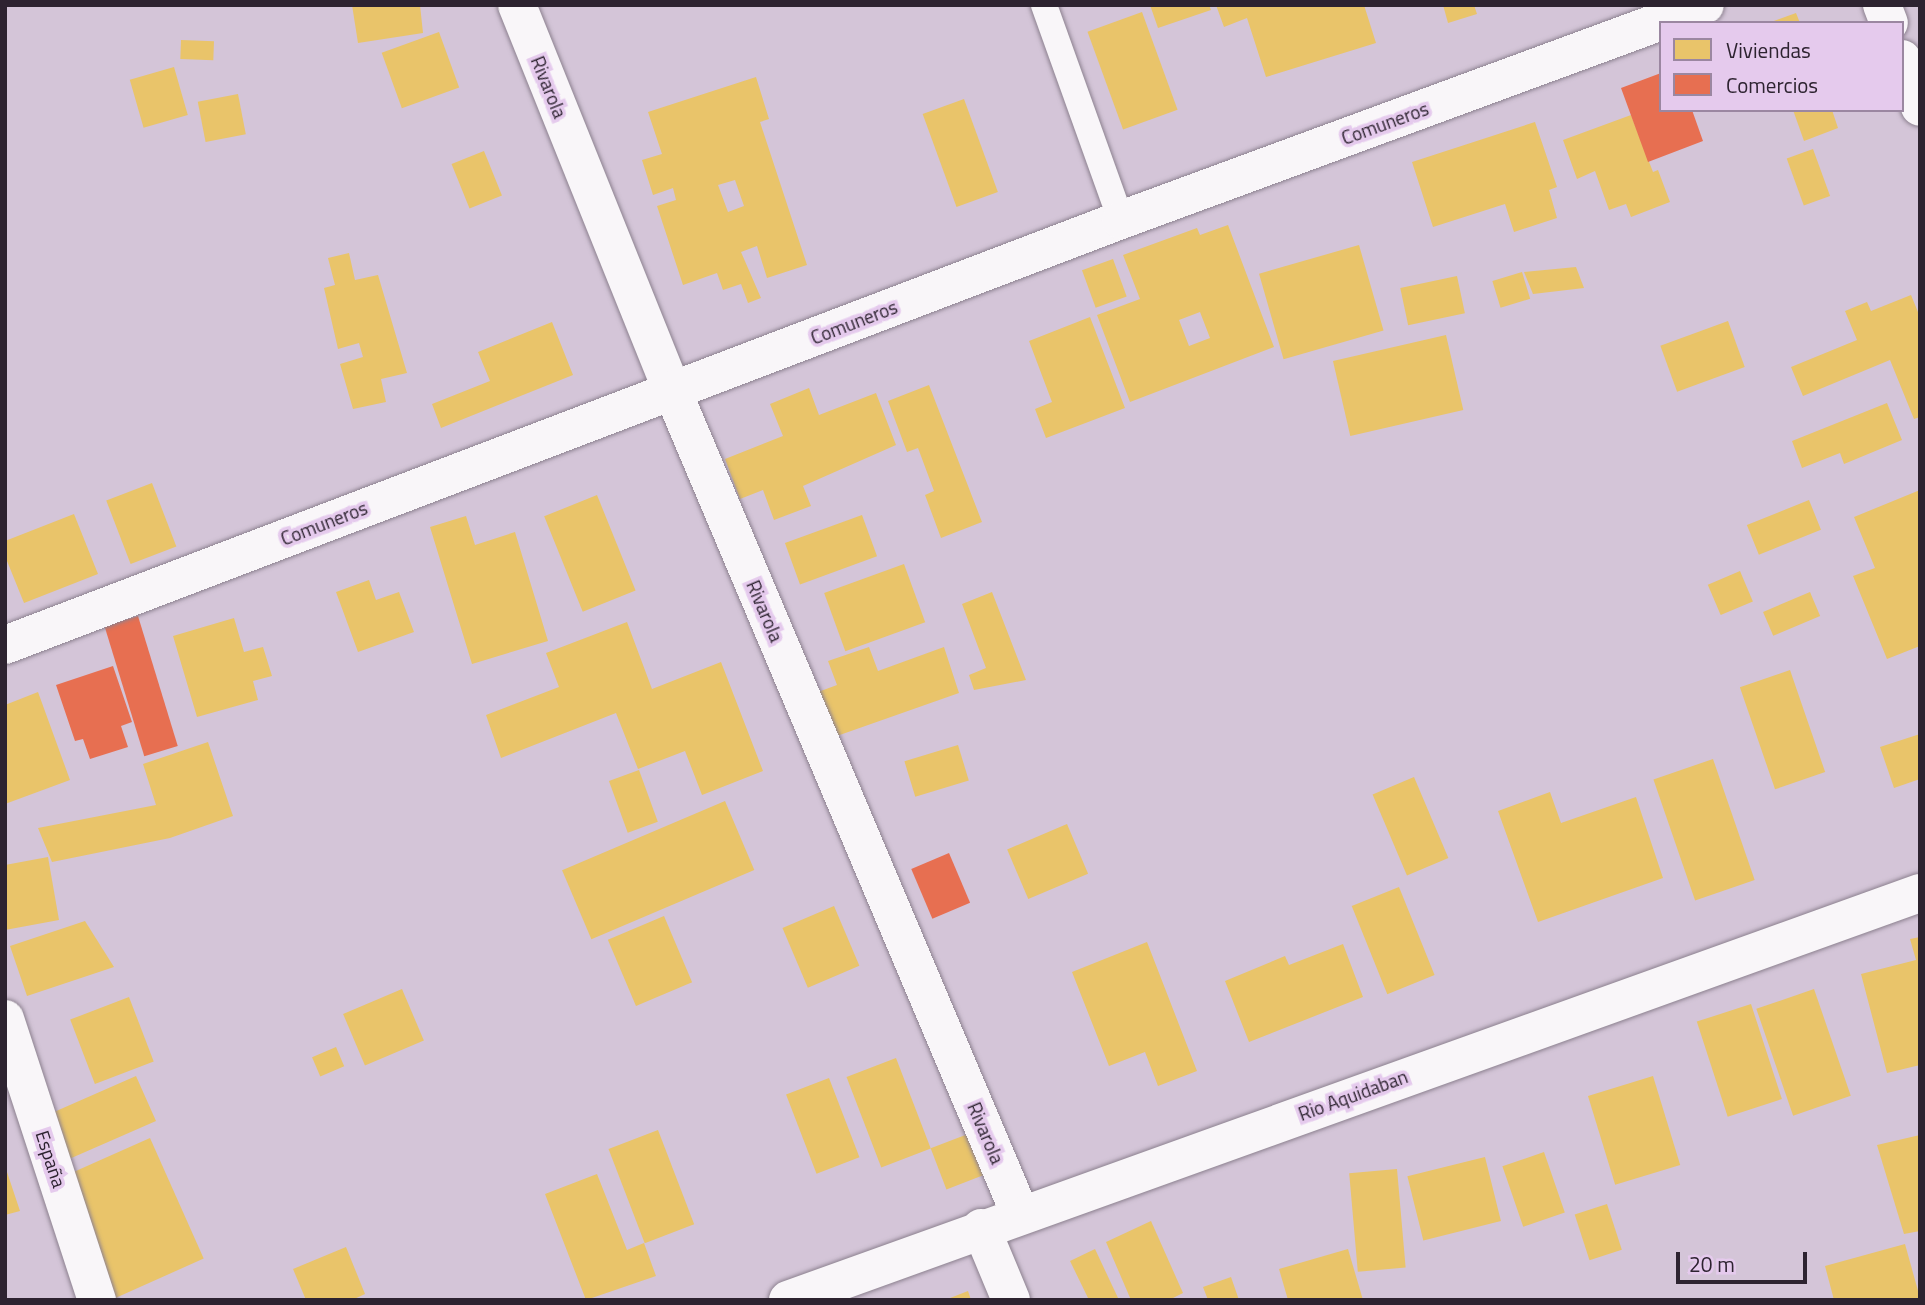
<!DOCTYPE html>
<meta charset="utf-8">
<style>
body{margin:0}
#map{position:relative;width:1925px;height:1305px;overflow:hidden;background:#d4c5d8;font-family:"Titillium Web",sans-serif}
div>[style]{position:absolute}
.homes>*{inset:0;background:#e9c46a;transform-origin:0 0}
.shops>*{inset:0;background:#e76f51;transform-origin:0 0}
.roads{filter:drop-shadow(0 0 2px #8c818f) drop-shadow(0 0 2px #8c818f)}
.service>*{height:26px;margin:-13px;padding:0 13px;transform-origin:13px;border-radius:13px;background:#f9f6f9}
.minor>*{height:38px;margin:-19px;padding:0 19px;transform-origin:19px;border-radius:19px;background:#f9f6f9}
.tertiary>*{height:38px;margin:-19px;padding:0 19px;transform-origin:19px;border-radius:19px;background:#f9f6f9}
span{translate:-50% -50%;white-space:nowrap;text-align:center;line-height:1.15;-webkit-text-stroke:7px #e5caed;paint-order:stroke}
.street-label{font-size:19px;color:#2d2330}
.frame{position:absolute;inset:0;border:7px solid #2d2330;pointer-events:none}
.legend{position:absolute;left:1659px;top:21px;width:245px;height:91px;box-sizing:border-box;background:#e5caed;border:2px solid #9b87a1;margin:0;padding:9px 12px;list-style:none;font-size:21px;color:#2d2330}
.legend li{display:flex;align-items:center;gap:14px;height:35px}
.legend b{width:35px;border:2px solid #9b87a1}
.scale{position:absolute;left:1676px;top:1252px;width:131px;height:32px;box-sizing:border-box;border:4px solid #2d2330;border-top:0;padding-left:9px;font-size:21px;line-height:24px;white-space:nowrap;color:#2d2330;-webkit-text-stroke:5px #e5caed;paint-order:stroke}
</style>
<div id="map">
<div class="homes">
<i style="clip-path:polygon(352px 5px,420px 5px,423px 33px,358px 43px)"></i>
<i style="clip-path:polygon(1150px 5px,1209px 5px,1211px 10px,1158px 28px)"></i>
<i style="clip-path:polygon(1216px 5px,1364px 5px,1376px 43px,1266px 77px,1247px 18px,1224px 27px)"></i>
<i style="clip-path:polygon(1443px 5px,1474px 5px,1477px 14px,1448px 23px)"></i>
<i style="left:1142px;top:12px;width:104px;height:58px;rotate:70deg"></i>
<i style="clip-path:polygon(1796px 13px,1800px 23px,1771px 23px,1771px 22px)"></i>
<i style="left:439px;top:32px;width:59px;height:61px;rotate:70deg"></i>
<i style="left:181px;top:40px;width:33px;height:19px;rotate:2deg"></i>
<i style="left:174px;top:67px;width:50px;height:46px;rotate:74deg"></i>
<i style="clip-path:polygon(evenodd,756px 77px,769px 119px,760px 122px,807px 265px,767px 278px,757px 246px,741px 252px,761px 298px,748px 303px,741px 284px,723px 290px,717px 273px,683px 285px,657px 206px,676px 200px,673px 188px,653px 195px,642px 160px,662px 154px,648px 112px,756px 77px,735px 180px,744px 206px,728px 212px,718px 185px,735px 180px)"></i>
<i style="left:238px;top:94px;width:41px;height:41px;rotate:79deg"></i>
<i style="left:964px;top:99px;width:99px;height:44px;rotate:70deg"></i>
<i style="clip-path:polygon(1793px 110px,1832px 110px,1838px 128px,1804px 141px)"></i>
<i style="clip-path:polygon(1631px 115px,1653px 172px,1658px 170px,1670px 202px,1631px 217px,1626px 204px,1609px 210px,1595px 171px,1577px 179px,1563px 140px)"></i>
<i style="clip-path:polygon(1535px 122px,1557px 187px,1549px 190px,1557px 218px,1514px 232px,1505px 204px,1433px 227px,1412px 162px)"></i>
<i style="left:1813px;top:149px;width:50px;height:28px;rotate:70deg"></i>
<i style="left:484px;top:151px;width:48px;height:35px;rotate:68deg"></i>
<i style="clip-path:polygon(evenodd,1228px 225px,1274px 347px,1130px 402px,1097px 315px,1140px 299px,1123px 255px,1197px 228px,1200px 235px,1228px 225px,1200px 312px,1210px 338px,1189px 346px,1179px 320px,1200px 312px)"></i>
<i style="left:1359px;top:245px;width:89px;height:104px;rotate:74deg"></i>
<i style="clip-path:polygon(349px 253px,355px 280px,378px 275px,407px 373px,381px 379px,386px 402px,353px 409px,340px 364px,363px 357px,359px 343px,338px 349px,324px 288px,335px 285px,328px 258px)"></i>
<i style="left:1113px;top:259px;width:40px;height:33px;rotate:70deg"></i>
<i style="clip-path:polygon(1576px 267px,1584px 288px,1533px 294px,1524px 272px)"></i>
<i style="left:1522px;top:272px;width:28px;height:31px;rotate:73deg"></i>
<i style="left:1457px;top:276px;width:38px;height:58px;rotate:78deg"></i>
<i style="clip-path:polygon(1911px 295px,1920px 317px,1920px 417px,1914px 419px,1890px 360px,1803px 396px,1791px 367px,1857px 340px,1845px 311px,1867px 302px,1871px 311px)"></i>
<i style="clip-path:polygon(1090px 317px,1125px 408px,1046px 438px,1035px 409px,1052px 402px,1029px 341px)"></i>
<i style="left:1728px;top:321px;width:49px;height:72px;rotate:70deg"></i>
<i style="clip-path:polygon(552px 322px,573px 375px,441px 428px,432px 404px,490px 381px,478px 352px)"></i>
<i style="left:1446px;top:335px;width:77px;height:116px;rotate:77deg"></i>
<i style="clip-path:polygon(929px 385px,982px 522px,941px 538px,925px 495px,934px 491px,918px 448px,907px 452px,888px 401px)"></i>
<i style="clip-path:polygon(809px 388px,819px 415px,876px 393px,896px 445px,803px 486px,811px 506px,774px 520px,763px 490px,740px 499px,725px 459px,783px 436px,770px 404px)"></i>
<i style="clip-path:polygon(1887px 403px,1902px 440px,1844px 464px,1840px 453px,1802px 468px,1792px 441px)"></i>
<i style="left:152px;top:483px;width:68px;height:49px;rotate:69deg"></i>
<i style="clip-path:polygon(1920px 490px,1920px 646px,1887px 659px,1853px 576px,1875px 568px,1854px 517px)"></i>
<i style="left:597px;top:495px;width:103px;height:57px;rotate:68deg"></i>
<i style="left:1809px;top:500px;width:32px;height:67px;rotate:68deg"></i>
<i style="clip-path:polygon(74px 514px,98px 574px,24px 603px,5px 556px,5px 541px)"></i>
<i style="left:862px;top:515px;width:44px;height:82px;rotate:70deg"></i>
<i style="clip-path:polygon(466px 516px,475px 545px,515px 532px,548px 641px,472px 664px,430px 527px)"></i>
<i style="left:904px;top:564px;width:62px;height:85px;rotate:70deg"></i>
<i style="left:1740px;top:571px;width:33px;height:35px;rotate:67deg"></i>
<i style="clip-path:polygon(369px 580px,376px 600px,399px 592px,414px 632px,358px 652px,336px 592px)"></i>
<i style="clip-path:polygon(992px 592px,1026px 680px,974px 690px,969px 675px,986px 668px,962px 604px)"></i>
<i style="left:1810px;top:592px;width:26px;height:51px;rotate:67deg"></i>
<i style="clip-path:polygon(234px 618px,244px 652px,263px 647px,272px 676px,253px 681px,258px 700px,197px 717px,173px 636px)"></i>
<i style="clip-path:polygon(627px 622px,652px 689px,721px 662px,763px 771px,702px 795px,685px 751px,638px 769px,616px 713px,501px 758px,486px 715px,559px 687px,546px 653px)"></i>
<i style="clip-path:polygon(869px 647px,878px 671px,944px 647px,959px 693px,834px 737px,818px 692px,837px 685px,828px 661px)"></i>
<i style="left:1790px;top:670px;width:108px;height:53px;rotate:71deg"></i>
<i style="clip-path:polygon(38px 692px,70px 780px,5px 804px,5px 705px)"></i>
<i style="clip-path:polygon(1920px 734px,1920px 779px,1894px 788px,1880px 747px)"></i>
<i style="clip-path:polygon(208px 742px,233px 816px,170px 838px,52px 862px,38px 828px,156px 805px,143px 764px)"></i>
<i style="left:958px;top:745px;width:37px;height:56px;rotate:73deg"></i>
<i style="left:1713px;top:759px;width:128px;height:63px;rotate:71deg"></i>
<i style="left:639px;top:770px;width:55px;height:32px;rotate:70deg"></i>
<i style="left:1414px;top:777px;width:88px;height:45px;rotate:67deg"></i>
<i style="clip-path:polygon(1550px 792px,1561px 823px,1636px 797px,1663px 878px,1538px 922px,1498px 811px)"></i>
<i style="left:725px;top:801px;width:75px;height:177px;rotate:67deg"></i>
<i style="left:1067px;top:824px;width:54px;height:65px;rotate:67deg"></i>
<i style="clip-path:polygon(48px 857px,59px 920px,5px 930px,5px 865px)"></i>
<i style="left:1399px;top:887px;width:95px;height:51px;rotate:68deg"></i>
<i style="left:834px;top:906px;width:65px;height:56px;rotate:67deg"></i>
<i style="left:664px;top:916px;width:72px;height:61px;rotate:67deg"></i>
<i style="clip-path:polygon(85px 921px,114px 967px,27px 996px,10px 946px)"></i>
<i style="clip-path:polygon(1920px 937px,1920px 1065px,1887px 1073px,1861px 974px,1916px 960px,1910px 939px)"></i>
<i style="clip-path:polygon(1147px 942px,1197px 1071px,1158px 1086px,1145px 1052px,1109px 1066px,1072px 972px)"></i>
<i style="clip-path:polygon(1343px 944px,1363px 997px,1249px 1042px,1225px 981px,1285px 956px,1289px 965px)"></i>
<i style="left:402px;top:989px;width:56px;height:64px;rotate:67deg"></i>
<i style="left:1814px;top:989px;width:113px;height:61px;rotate:71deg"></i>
<i style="left:129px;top:997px;width:69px;height:63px;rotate:69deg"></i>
<i style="left:1751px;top:1004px;width:100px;height:57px;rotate:72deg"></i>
<i style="left:336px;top:1047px;width:21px;height:26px;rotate:67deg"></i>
<i style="left:896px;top:1058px;width:97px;height:53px;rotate:69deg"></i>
<i style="clip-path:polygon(136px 1076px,156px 1121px,60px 1163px,51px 1143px,64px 1137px,54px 1112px)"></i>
<i style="left:1653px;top:1076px;width:93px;height:68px;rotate:73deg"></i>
<i style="left:829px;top:1078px;width:85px;height:46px;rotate:69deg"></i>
<i style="left:658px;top:1130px;width:101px;height:53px;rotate:69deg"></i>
<i style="left:968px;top:1134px;width:44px;height:40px;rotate:69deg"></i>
<i style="clip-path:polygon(1920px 1135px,1920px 1231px,1904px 1234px,1877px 1145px)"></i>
<i style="left:150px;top:1138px;width:132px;height:96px;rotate:66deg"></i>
<i style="left:1544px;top:1152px;width:64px;height:44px;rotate:71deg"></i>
<i style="left:1485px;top:1157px;width:66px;height:80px;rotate:76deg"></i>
<i style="clip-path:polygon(5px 1166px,20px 1211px,5px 1215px)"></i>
<i style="left:1397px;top:1169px;width:99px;height:48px;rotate:85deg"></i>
<i style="clip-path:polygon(597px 1174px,627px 1250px,644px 1243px,656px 1276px,586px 1300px,545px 1194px)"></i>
<i style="left:1607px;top:1204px;width:48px;height:34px;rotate:72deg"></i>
<i style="clip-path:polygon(1151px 1221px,1183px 1293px,1169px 1300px,1131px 1300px,1106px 1242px)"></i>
<i style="clip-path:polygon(1905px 1244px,1920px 1298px,1834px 1300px,1825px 1266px)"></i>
<i style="clip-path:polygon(346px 1247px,365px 1294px,352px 1300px,306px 1300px,293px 1269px)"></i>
<i style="clip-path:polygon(1095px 1249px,1119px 1300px,1089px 1300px,1070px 1261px)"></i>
<i style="clip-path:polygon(1348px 1249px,1363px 1300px,1288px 1300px,1279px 1269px)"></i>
<i style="clip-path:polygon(1231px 1277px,1239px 1300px,1208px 1300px,1203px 1287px)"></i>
<i style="clip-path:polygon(968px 1291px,971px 1300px,945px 1300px)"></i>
</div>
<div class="shops">
<i style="clip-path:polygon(1661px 73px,1661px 110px,1692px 110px,1703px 141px,1648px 162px,1621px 88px)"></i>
<i style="left:138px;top:616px;width:136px;height:35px;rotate:73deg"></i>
<i style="clip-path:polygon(113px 666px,132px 722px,121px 726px,128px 747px,90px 759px,83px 739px,75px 741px,56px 685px)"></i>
<i style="left:949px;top:853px;width:54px;height:41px;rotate:67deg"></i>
</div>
<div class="roads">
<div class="service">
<i style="left:1044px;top:5px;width:228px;rotate:70.3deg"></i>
</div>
<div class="minor">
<i style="left:517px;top:5px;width:415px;rotate:68.1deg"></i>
<i style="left:672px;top:390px;width:894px;rotate:67.1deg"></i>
<i style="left:1882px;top:5px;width:19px;rotate:69deg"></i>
<i style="left:1902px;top:59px;width:51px;rotate:69.4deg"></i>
<i style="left:5px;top:645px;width:1194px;rotate:-20.85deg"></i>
<i style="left:1121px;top:220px;width:622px;rotate:-20.21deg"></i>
<i style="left:5px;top:1019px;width:296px;rotate:71.9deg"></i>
<i style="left:981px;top:1228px;width:78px;rotate:67.4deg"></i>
</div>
<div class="tertiary">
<i style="left:788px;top:1300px;width:1203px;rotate:-19.78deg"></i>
</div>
</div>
<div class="street-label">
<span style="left:549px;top:87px;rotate:68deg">Rivarola</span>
<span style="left:1385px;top:123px;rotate:-20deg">Comuneros</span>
<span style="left:854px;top:322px;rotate:-21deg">Comuneros</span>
<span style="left:324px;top:523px;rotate:-21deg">Comuneros</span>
<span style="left:765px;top:611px;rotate:67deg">Rivarola</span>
<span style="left:1353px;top:1095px;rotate:-20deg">Rio Aquidaban</span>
<span style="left:986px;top:1133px;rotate:67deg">Rivarola</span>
<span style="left:51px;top:1159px;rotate:72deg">España</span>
</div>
<div class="frame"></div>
<ul class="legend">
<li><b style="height:19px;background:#e9c46a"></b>Viviendas</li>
<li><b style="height:19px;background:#e76f51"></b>Comercios</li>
</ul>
<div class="scale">20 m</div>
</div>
